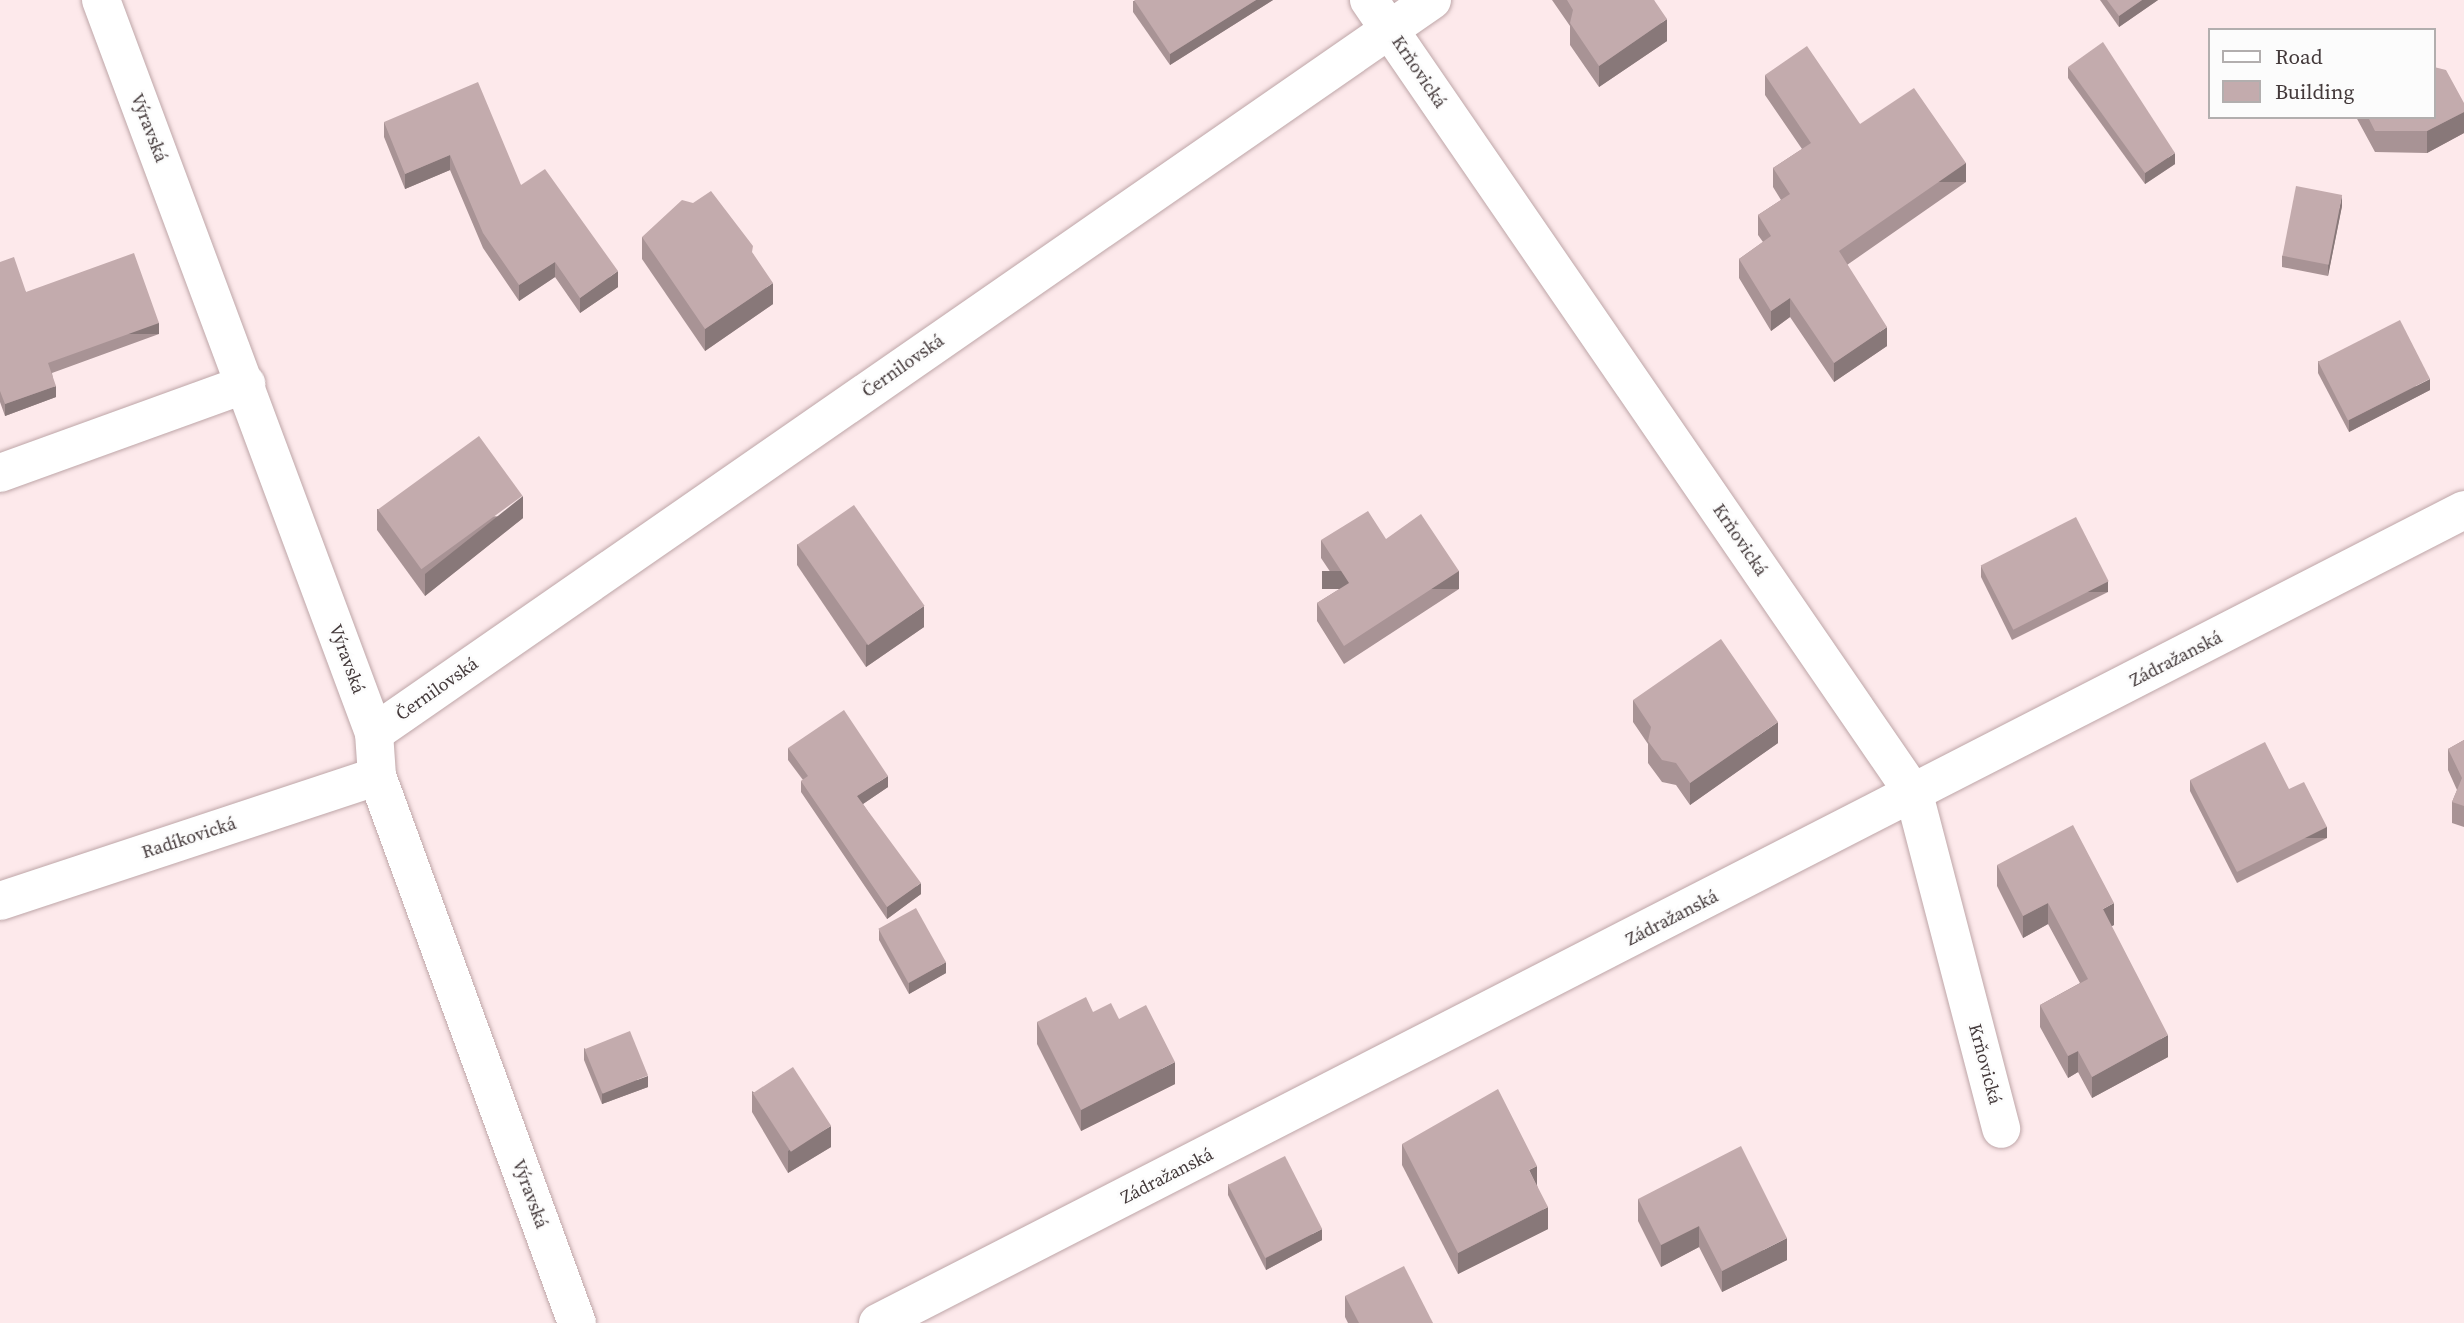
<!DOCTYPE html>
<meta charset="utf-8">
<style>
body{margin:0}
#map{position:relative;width:2464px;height:1323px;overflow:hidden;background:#fde9eb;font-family:"Source Serif 4",serif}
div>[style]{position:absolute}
.roads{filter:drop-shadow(0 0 2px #bea6a8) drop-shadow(0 0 2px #bea6a8)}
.street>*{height:38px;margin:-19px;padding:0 19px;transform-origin:19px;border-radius:19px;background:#fff}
.wall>*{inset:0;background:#a89395}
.shaded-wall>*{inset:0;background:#887879;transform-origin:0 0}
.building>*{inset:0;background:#c3abad;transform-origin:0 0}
span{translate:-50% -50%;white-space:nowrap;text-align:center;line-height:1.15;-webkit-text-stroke:5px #fcfcfc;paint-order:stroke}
.street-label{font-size:18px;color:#43393a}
.legend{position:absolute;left:2208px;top:28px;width:228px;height:91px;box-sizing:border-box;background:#fcfcfc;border:2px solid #b2aeae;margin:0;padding:9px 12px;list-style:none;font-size:21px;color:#43393a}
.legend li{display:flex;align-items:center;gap:14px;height:35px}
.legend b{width:35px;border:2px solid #b2aeae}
</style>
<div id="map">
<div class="roads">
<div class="street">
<i style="left:101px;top:0;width:782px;rotate:69.57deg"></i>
<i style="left:374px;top:733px;width:43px;rotate:86deg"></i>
<i style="left:377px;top:776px;width:582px;rotate:69.92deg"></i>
<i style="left:1369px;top:0;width:963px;rotate:55.53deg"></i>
<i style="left:1914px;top:794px;width:346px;rotate:75.4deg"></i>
<i style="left:0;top:473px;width:262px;rotate:-19.9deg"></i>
<i style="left:374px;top:733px;width:1287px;rotate:-34.71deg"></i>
<i style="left:0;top:901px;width:397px;rotate:-18.3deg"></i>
<i style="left:878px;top:1323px;width:1782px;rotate:-27.14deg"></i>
</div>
</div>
<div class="wall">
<i style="clip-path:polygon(1273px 0,1170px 65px,1133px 12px,1133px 1px)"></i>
<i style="clip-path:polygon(1552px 0,1654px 0,1667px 41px,1599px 87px,1570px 45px,1570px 26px)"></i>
<i style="clip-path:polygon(2100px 0,2158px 0,2119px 27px)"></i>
<i style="clip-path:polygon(2068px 67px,2175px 164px,2145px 184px,2068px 78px)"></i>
<i style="clip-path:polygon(1765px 75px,1860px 124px,1966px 182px,1847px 265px,1887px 346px,1834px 382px,1790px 317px,1771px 331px,1739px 278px,1739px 259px,1763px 242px,1758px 235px,1758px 215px,1781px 200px,1773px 187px,1773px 168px,1802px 149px,1765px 95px)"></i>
<i style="clip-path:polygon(2464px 103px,2464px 133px,2427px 153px,2375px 152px,2356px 117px,2434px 117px)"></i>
<i style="clip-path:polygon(384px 122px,521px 185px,618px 287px,580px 313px,555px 277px,519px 301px,483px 248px,450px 170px,405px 189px,384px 137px)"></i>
<i style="clip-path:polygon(2342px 206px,2328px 276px,2282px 267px,2282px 256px)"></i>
<i style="clip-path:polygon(642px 237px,753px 254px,773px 304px,705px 351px,642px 259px)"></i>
<i style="clip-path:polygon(0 262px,26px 292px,159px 334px,52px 373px,56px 397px,5px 416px,0 402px)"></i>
<i style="clip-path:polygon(2318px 361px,2430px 390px,2349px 432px,2318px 373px)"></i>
<i style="clip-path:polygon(377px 509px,523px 518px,425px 596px,377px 530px)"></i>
<i style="clip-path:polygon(1321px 540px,1459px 589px,1344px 664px,1317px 621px,1317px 603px,1341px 588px,1321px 558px)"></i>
<i style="clip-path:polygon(797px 544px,924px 627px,866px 667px,797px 565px)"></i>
<i style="clip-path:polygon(1981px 566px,2108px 592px,2012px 640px,1981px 577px)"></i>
<i style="clip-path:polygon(1633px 700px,1778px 743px,1690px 805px,1676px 785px,1662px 782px,1648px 763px,1648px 744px,1633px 722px)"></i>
<i style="clip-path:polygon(2464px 740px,2464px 827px,2452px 823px,2452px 802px,2457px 790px,2448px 770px,2448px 749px)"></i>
<i style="clip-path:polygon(788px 748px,888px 787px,863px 804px,921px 894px,887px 919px,801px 792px,801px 781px,803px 780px,788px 760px)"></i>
<i style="clip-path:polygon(2190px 780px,2327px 838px,2237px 883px,2190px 791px)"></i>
<i style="clip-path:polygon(1997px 865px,2114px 925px,2111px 926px,2168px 1057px,2092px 1098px,2078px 1072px,2068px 1078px,2040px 1027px,2040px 1005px,2080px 983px,2048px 924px,2023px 938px,1997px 886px)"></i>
<i style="clip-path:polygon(879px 929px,946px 973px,909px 994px,879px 940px)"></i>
<i style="clip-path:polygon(1093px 1012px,1119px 1019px,1175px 1084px,1081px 1131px,1037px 1044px,1037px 1022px)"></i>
<i style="clip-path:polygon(584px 1048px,648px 1087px,602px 1104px,584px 1060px)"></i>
<i style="clip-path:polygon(752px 1091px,831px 1147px,788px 1173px,752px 1112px)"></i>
<i style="clip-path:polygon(1402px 1144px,1537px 1185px,1548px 1229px,1458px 1274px,1402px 1165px)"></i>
<i style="clip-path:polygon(1228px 1184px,1322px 1240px,1266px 1270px,1228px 1195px)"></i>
<i style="clip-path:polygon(1638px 1199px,1787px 1260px,1722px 1292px,1699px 1247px,1661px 1267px,1638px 1221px)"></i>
<i style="clip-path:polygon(1345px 1296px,1433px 1323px,1348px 1323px,1345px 1317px)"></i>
</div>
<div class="shaded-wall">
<i style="clip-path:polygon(1256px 0,1273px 0,1170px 65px,1170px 54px)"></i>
<i style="clip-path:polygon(2142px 0,2158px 0,2119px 27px,2119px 16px)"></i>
<i style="clip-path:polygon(1667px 19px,1667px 41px,1599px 87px,1599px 66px)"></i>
<i style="clip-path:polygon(2464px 112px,2464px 133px,2427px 153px,2427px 131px)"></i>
<i style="clip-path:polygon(2175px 153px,2175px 164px,2145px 184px,2145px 173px)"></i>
<i style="clip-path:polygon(450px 155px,450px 170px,405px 189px,405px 174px)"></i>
<i style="left:1966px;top:163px;width:19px;height:155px;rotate:90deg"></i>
<i style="clip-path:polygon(2342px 195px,2342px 206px,2328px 276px,2328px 265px)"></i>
<i style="clip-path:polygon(555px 262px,555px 277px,519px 301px,519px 285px)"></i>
<i style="clip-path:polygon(618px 271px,618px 287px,580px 313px,580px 298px)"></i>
<i style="clip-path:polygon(773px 283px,773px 304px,705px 351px,705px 329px)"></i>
<i style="clip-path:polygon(1790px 298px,1790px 317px,1771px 331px,1771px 311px)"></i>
<i style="left:159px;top:323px;width:11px;height:118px;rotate:90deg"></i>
<i style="clip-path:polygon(1887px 327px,1887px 346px,1834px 382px,1834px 363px)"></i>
<i style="clip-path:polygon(2430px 379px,2430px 390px,2349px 432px,2349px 420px)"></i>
<i style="clip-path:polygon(56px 386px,56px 397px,5px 416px,5px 404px)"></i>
<i style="clip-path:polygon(523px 496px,523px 518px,425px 596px,425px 574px)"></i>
<i style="left:1459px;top:571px;width:18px;height:137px;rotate:90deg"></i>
<i style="left:2108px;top:581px;width:11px;height:107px;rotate:90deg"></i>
<i style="clip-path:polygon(924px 606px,924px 627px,866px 667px,866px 645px)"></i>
<i style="clip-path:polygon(1778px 722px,1778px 743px,1690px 805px,1690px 783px)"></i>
<i style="clip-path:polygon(888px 776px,888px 787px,857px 808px,857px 796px)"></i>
<i style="left:2327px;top:827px;width:11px;height:101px;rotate:90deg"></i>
<i style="clip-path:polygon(921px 883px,921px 894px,887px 919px,887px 907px)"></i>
<i style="clip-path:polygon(2048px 903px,2048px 924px,2023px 938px,2023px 916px)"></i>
<i style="clip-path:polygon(2114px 903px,2114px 925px,2103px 931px,2103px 909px)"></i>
<i style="clip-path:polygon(946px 962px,946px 973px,909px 994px,909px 983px)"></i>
<i style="clip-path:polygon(2168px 1035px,2168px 1057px,2092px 1098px,2092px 1077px)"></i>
<i style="clip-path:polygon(2078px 1051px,2078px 1072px,2068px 1078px,2068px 1056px)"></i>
<i style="clip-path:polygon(1175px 1062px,1175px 1084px,1081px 1131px,1081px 1110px)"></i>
<i style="clip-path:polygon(648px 1076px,648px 1087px,602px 1104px,602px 1093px)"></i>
<i style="clip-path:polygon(831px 1126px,831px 1147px,788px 1173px,788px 1151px)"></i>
<i style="clip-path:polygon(1537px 1166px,1537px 1187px,1529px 1170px)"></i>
<i style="clip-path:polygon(1548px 1207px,1548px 1229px,1458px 1274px,1458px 1253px)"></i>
<i style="clip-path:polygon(1699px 1226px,1699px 1247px,1661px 1267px,1661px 1245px)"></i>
<i style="clip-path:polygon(1322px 1229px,1322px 1240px,1266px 1270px,1266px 1258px)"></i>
<i style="clip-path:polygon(1787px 1238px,1787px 1260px,1722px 1292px,1722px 1271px)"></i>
</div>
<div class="building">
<i style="clip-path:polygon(1134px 0,1256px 0,1170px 54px)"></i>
<i style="clip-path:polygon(1567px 0,1654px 0,1667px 19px,1599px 66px,1570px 23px,1573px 10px)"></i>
<i style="clip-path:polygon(2107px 0,2142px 0,2119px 16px)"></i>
<i style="clip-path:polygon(2103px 42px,2175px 153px,2145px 173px,2068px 67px)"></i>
<i style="clip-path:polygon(1807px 46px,1860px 124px,1914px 88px,1966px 163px,1839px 251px,1887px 327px,1834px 363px,1790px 298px,1771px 311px,1739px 259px,1771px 236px,1758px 215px,1790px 194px,1773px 168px,1811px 143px,1765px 75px)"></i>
<i style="clip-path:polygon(2434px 67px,2446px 70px,2464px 103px,2464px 112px,2427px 131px,2375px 131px,2368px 117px,2434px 117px)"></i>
<i style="clip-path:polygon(478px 82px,521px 185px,545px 169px,618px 271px,580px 298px,555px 262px,519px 285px,483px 233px,450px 155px,405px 174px,384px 122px)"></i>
<i style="left:2296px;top:186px;width:47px;height:71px;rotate:11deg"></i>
<i style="clip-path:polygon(711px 191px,753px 246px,752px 252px,773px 283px,705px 329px,642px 237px,682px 200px,693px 203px)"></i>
<i style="clip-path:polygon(134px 253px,159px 323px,48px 363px,56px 386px,5px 404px,0 391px,0 262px,14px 257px,26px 292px)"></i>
<i style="left:2400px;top:320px;width:66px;height:92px;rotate:63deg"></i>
<i style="left:479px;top:436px;width:74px;height:125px;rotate:54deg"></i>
<i style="left:854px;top:505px;width:123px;height:69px;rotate:55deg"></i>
<i style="clip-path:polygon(1368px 511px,1386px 539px,1421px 514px,1459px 571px,1344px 646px,1317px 603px,1349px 583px,1321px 540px)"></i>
<i style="left:2076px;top:517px;width:72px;height:107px;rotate:63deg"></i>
<i style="clip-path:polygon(1721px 639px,1778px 722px,1690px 783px,1676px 763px,1662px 760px,1648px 741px,1651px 727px,1633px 700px)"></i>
<i style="clip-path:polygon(844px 710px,888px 776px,857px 796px,921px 883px,887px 907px,801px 781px,808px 776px,788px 748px)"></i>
<i style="clip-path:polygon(2464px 740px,2464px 806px,2452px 802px,2462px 778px,2448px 749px)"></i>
<i style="clip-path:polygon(2265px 742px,2289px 789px,2304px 782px,2327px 827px,2237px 872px,2190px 780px)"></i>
<i style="clip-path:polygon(2073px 825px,2114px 903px,2103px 909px,2168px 1035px,2092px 1077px,2078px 1051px,2068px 1056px,2040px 1005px,2088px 979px,2048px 903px,2023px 916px,1997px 865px)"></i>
<i style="left:916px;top:908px;width:62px;height:43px;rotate:61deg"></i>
<i style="clip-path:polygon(1086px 997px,1093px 1012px,1111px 1003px,1119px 1019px,1146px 1005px,1175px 1062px,1081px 1110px,1037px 1022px)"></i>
<i style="left:630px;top:1031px;width:48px;height:49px;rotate:68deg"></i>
<i style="left:793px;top:1067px;width:70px;height:48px;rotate:57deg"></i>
<i style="clip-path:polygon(1498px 1089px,1537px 1166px,1529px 1170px,1548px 1207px,1458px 1253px,1402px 1144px)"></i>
<i style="clip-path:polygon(1741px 1146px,1787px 1238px,1722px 1271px,1699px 1226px,1661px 1245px,1638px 1199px)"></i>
<i style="left:1285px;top:1156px;width:82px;height:64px;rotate:63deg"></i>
<i style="clip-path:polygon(1404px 1266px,1433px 1323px,1359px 1323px,1345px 1296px)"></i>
</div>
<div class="street-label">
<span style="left:1419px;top:72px;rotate:56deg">Krňovická</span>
<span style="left:149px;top:128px;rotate:69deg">Výravská</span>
<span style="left:903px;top:366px;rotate:-35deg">Černilovská</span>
<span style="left:1740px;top:540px;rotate:56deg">Krňovická</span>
<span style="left:347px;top:659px;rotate:70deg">Výravská</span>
<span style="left:2176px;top:659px;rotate:-27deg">Zádražanská</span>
<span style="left:437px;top:689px;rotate:-35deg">Černilovská</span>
<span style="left:189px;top:838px;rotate:-18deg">Radíkovická</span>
<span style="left:1672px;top:918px;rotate:-27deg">Zádražanská</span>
<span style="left:1985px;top:1064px;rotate:75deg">Krňovická</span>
<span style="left:1167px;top:1176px;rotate:-27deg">Zádražanská</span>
<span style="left:530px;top:1194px;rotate:70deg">Výravská</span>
</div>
<ul class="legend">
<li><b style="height:9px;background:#fff"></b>Road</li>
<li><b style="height:19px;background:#c3abad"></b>Building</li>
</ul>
</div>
